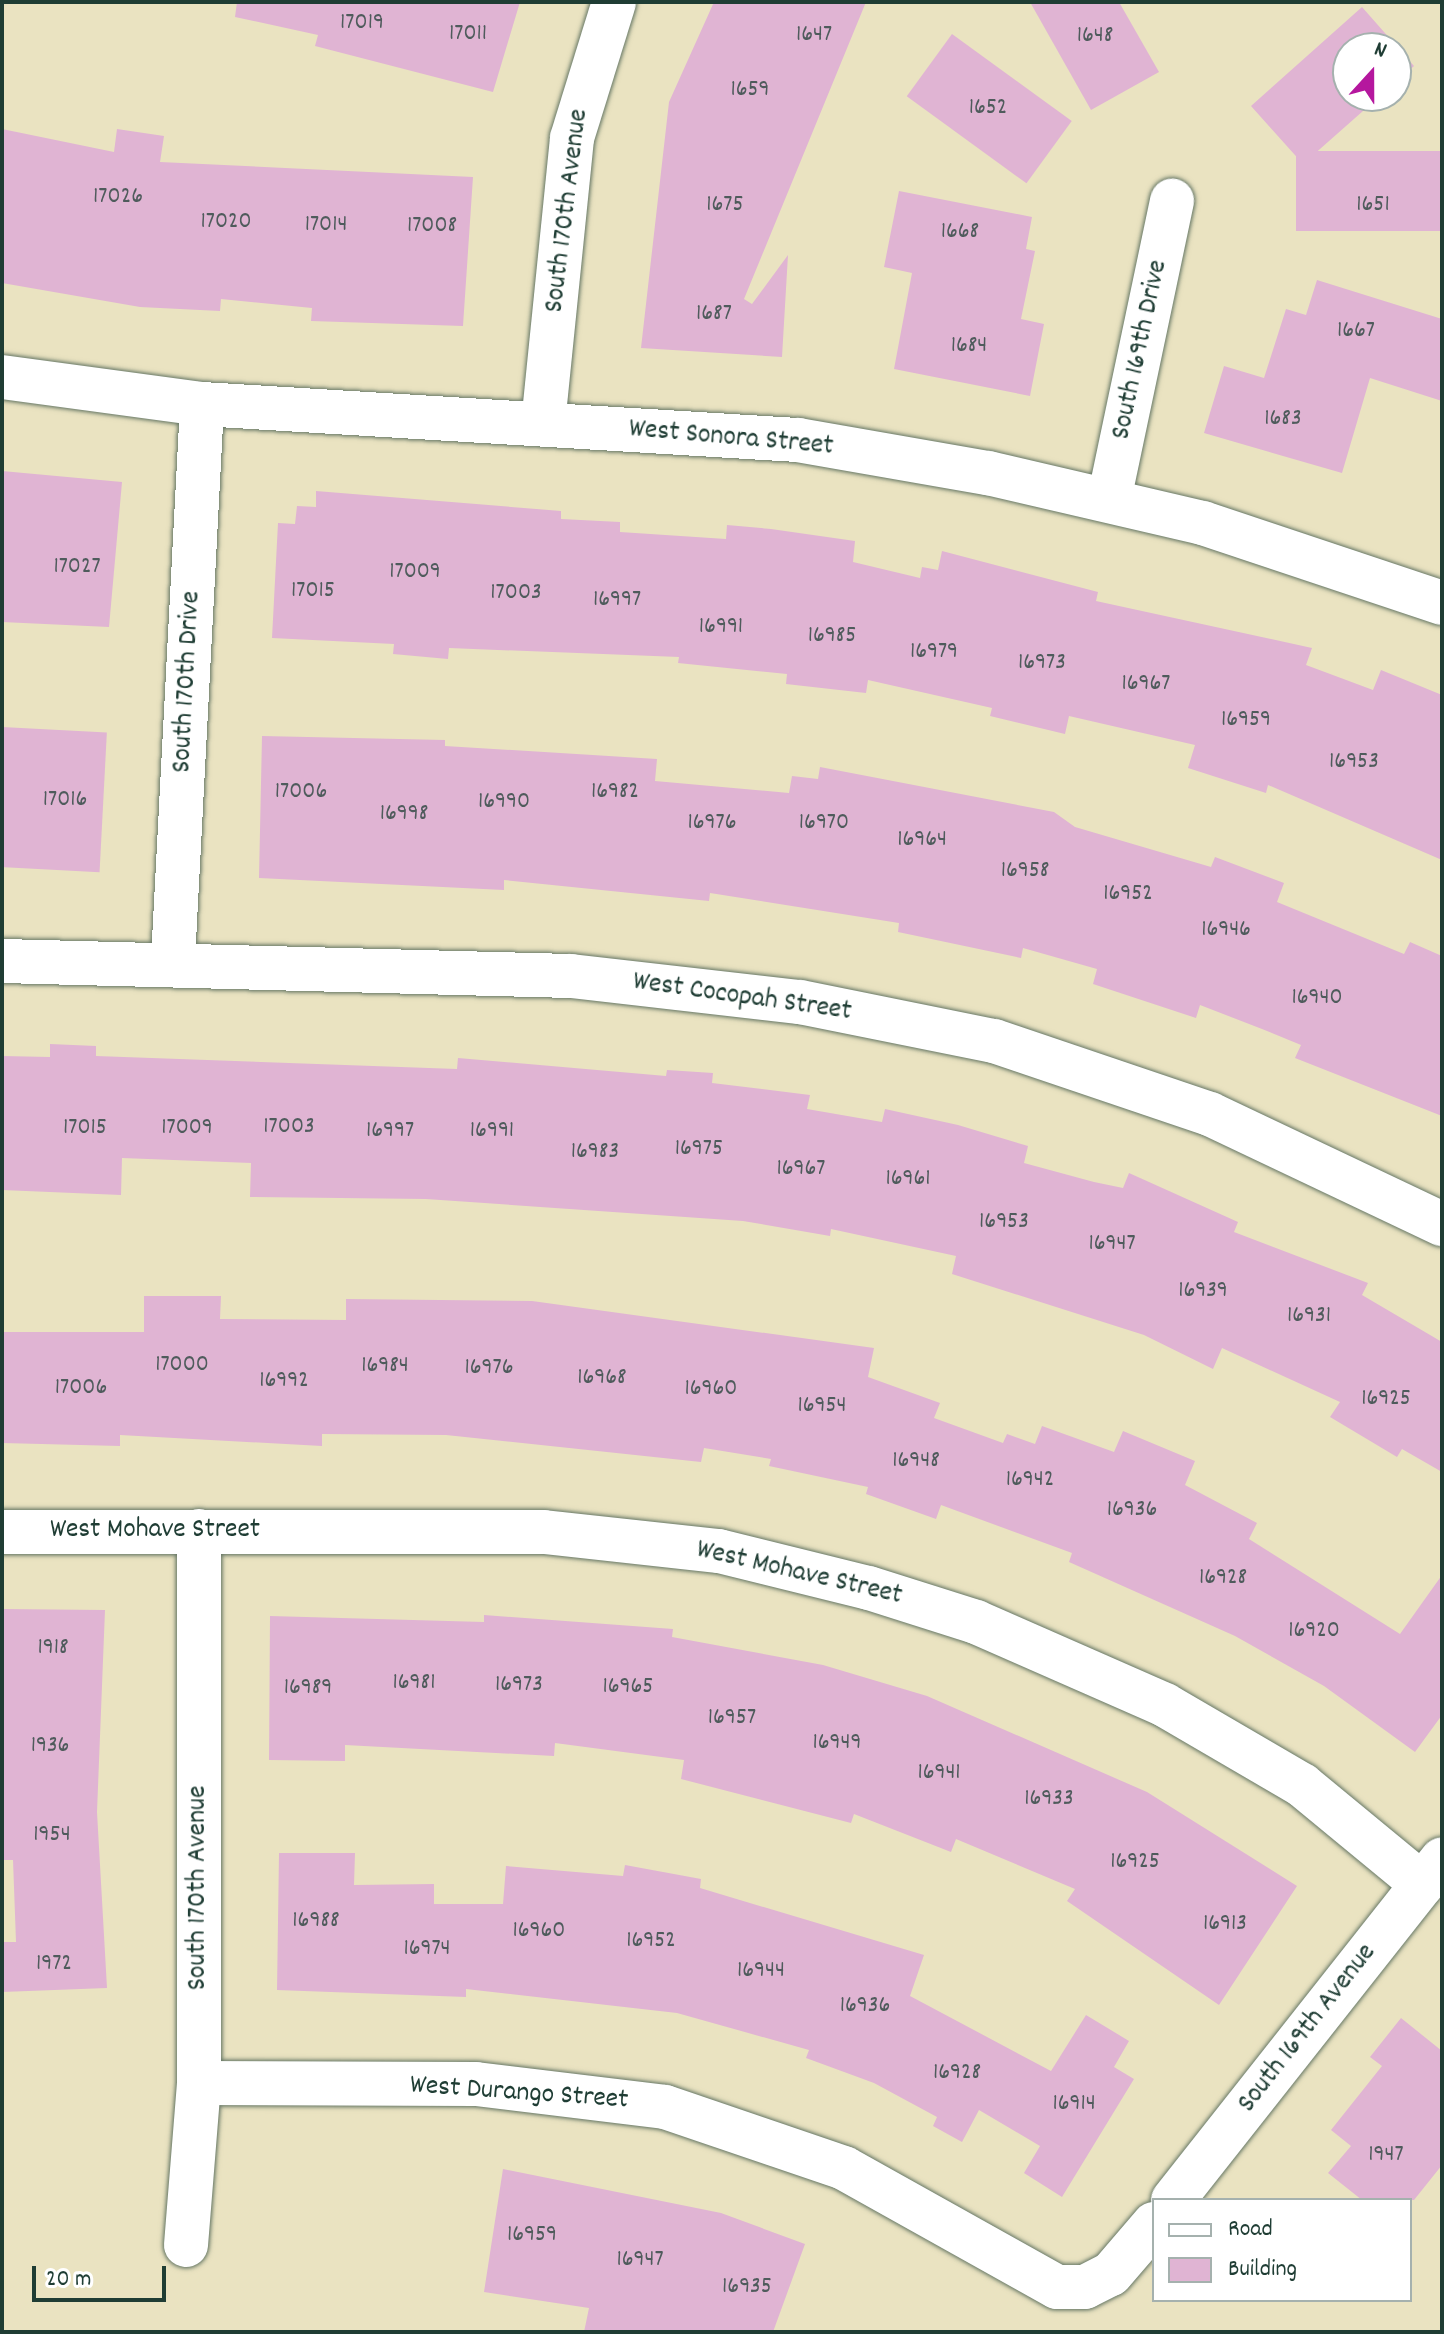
<!DOCTYPE html>
<style>
body{margin:0}
#map{position:relative;width:1444px;height:2334px;overflow:hidden;background:#eae3c1;font-family:Dekko,sans-serif}
div>[style]{position:absolute}
.building>*{inset:0;background:#e0b4d3;transform-origin:0 0}
.roads{filter:drop-shadow(0 0 2px #667765) drop-shadow(0 0 2px #667765)}
.minor>*{height:44px;margin:-22px;padding:0 22px;transform-origin:22px;border-radius:22px;background:#fff}
span{translate:-50% -50%;white-space:nowrap;text-align:center;line-height:1.15;-webkit-text-stroke:8px #fff;paint-order:stroke}
.number-label{font-size:24px;color:#4f5b5c}
.number-label span{-webkit-text-stroke-width:0}
.street-label{font-size:28px;color:#1f3d34}
.frame{position:absolute;inset:0;border:4px solid #1f3d34;pointer-events:none}
.legend{position:absolute;left:1152px;top:2198px;width:260px;height:104px;box-sizing:border-box;background:#fff;border:2px solid #a5b1ae;margin:0;padding:10px 14px;list-style:none;font-size:24px;color:#1f3d34}
.legend li{display:flex;align-items:center;gap:16px;height:40px}
.legend b{width:40px;border:2px solid #a5b1ae}
.north{position:absolute;left:1332px;top:32px;width:80px;height:80px;box-sizing:border-box;background:#fff;border:2px solid #a5b1ae;border-radius:50%;rotate:21deg;font-size:22px;font-weight:700;line-height:32px;text-align:center;color:#1f3d34}
.north::after{content:'';display:block;margin:auto;width:28px;height:36px;background:#b5179e;clip-path:polygon(50% 0,100% 100%,50% 72%,0 100%)}
.scale{position:absolute;left:32px;top:2266px;width:134px;height:36px;box-sizing:border-box;border:4px solid #1f3d34;border-top:0;padding-left:10px;font-size:24px;line-height:28px;white-space:nowrap;color:#1f3d34;-webkit-text-stroke:6px #fff;paint-order:stroke}
</style>
<div id="map">
<div class="building">
<i style="clip-path:polygon(237px 2px,520px 2px,493px 92px,315px 46px,318px 35px,235px 17px)"></i>
<i style="clip-path:polygon(714px 2px,866px 2px,744px 299px,752px 304px,788px 255px,782px 357px,641px 348px,669px 102px)"></i>
<i style="clip-path:polygon(1030px 2px,1119px 2px,1159px 72px,1091px 110px)"></i>
<i style="clip-path:polygon(1362px 7px,1414px 66px,1396px 82px,1396px 48px,1348px 48px,1348px 96px,1380px 96px,1303px 164px,1251px 106px)"></i>
<i style="left:952px;top:34px;width:148px;height:77px;rotate:36deg"></i>
<i style="clip-path:polygon(2px 129px,114px 152px,117px 129px,164px 136px,160px 162px,473px 177px,463px 326px,311px 321px,312px 308px,221px 299px,220px 311px,140px 307px,2px 283px)"></i>
<i style="left:1442px;top:151px;width:80px;height:146px;rotate:90deg"></i>
<i style="clip-path:polygon(899px 191px,1032px 217px,1026px 249px,1035px 251px,1021px 319px,1044px 324px,1030px 396px,894px 369px,912px 273px,884px 267px)"></i>
<i style="clip-path:polygon(1317px 280px,1442px 319px,1442px 401px,1370px 378px,1342px 473px,1204px 433px,1224px 366px,1264px 378px,1286px 309px,1306px 315px)"></i>
<i style="clip-path:polygon(2px 471px,122px 482px,109px 627px,2px 622px)"></i>
<i style="clip-path:polygon(316px 491px,561px 511px,561px 519px,620px 522px,620px 532px,726px 539px,727px 525px,771px 529px,855px 541px,853px 562px,920px 578px,922px 567px,938px 570px,942px 551px,1098px 592px,1096px 601px,1312px 648px,1306px 665px,1373px 690px,1381px 670px,1442px 695px,1442px 860px,1268px 785px,1266px 793px,1188px 768px,1195px 745px,1069px 716px,1065px 734px,990px 716px,992px 708px,868px 680px,866px 693px,786px 684px,787px 674px,678px 663px,679px 657px,449px 648px,448px 659px,393px 654px,394px 644px,272px 638px,278px 523px,295px 524px,297px 506px,316px 507px)"></i>
<i style="left:2px;top:727px;width:105px;height:140px;rotate:3deg"></i>
<i style="clip-path:polygon(262px 736px,445px 740px,445px 746px,657px 759px,655px 781px,789px 793px,792px 776px,818px 779px,820px 767px,1054px 812px,1075px 827px,1211px 867px,1215px 857px,1284px 883px,1277px 902px,1404px 954px,1410px 942px,1442px 956px,1442px 1116px,1295px 1058px,1301px 1045px,1262px 1029px,1200px 1005px,1196px 1018px,1093px 984px,1097px 969px,1023px 948px,1021px 958px,898px 932px,899px 923px,710px 893px,709px 901px,504px 880px,504px 890px,259px 878px)"></i>
<i style="clip-path:polygon(50px 1044px,96px 1046px,96px 1056px,457px 1069px,458px 1058px,666px 1076px,667px 1070px,713px 1073px,712px 1083px,810px 1095px,807px 1109px,882px 1122px,885px 1109px,958px 1125px,1028px 1146px,1024px 1163px,1094px 1182px,1123px 1188px,1129px 1173px,1238px 1222px,1234px 1232px,1368px 1283px,1362px 1295px,1442px 1342px,1442px 1472px,1402px 1449px,1397px 1457px,1330px 1417px,1340px 1402px,1222px 1348px,1213px 1369px,1144px 1335px,952px 1274px,956px 1256px,831px 1229px,830px 1236px,743px 1221px,426px 1199px,250px 1197px,251px 1163px,122px 1158px,121px 1195px,2px 1190px,2px 1056px,50px 1057px)"></i>
<i style="clip-path:polygon(144px 1296px,221px 1296px,220px 1319px,346px 1320px,346px 1299px,532px 1301px,874px 1348px,868px 1377px,940px 1403px,934px 1418px,1003px 1443px,1007px 1434px,1035px 1444px,1042px 1426px,1114px 1452px,1123px 1431px,1195px 1461px,1185px 1485px,1257px 1523px,1249px 1539px,1400px 1634px,1442px 1575px,1442px 1715px,1415px 1752px,1324px 1686px,1235px 1636px,1069px 1562px,1072px 1553px,941px 1505px,936px 1519px,866px 1494px,868px 1487px,769px 1466px,771px 1459px,704px 1448px,701px 1462px,446px 1435px,322px 1434px,322px 1446px,120px 1435px,120px 1446px,2px 1443px,2px 1332px,144px 1332px)"></i>
<i style="clip-path:polygon(2px 1609px,105px 1610px,97px 1812px,107px 1988px,2px 1992px,2px 1942px,16px 1942px,13px 1860px,2px 1860px)"></i>
<i style="clip-path:polygon(484px 1615px,673px 1629px,672px 1637px,823px 1665px,927px 1696px,1147px 1792px,1297px 1886px,1219px 2005px,1067px 1901px,1075px 1889px,956px 1839px,951px 1852px,854px 1814px,851px 1823px,681px 1779px,684px 1760px,555px 1743px,554px 1756px,345px 1745px,345px 1761px,269px 1760px,270px 1616px,484px 1622px)"></i>
<i style="clip-path:polygon(279px 1853px,355px 1853px,354px 1885px,434px 1884px,434px 1904px,503px 1904px,506px 1866px,623px 1876px,625px 1865px,701px 1879px,700px 1888px,924px 1955px,910px 1996px,1051px 2071px,1086px 2015px,1129px 2041px,1114px 2067px,1134px 2079px,1062px 2197px,1024px 2173px,1040px 2146px,979px 2110px,962px 2142px,933px 2126px,937px 2117px,874px 2083px,806px 2058px,809px 2050px,677px 2013px,466px 1989px,466px 1997px,277px 1990px)"></i>
<i style="clip-path:polygon(1401px 2018px,1442px 2051px,1442px 2165px,1414px 2200px,1362px 2200px,1328px 2173px,1351px 2146px,1331px 2130px,1382px 2066px,1370px 2057px)"></i>
<i style="clip-path:polygon(503px 2169px,721px 2213px,805px 2244px,773px 2332px,584px 2332px,589px 2308px,484px 2292px)"></i>
</div>
<div class="roads">
<div class="minor">
<i style="left:2px;top:377px;width:202px;rotate:7.7deg"></i>
<i style="left:202px;top:404px;width:597px;rotate:3.46deg"></i>
<i style="left:798px;top:440px;width:193px;rotate:9.9deg"></i>
<i style="left:988px;top:473px;width:221px;rotate:13.1deg"></i>
<i style="left:1203px;top:523px;width:252px;rotate:18.5deg"></i>
<i style="left:543px;top:424px;width:287px;rotate:-84.2deg"></i>
<i style="left:572px;top:138px;width:142px;rotate:-72.8deg"></i>
<i style="left:1109px;top:500px;width:306px;rotate:-78.1deg"></i>
<i style="left:173px;top:960px;width:557px;rotate:-87.01deg"></i>
<i style="left:2px;top:961px;width:569px;rotate:1.51deg"></i>
<i style="left:571px;top:976px;width:230px;rotate:6.5deg"></i>
<i style="left:800px;top:1002px;width:198px;rotate:11.4deg"></i>
<i style="left:994px;top:1041px;width:228px;rotate:18.7deg"></i>
<i style="left:1210px;top:1114px;width:257px;rotate:25.4deg"></i>
<i style="left:2px;top:1532px;width:542px"></i>
<i style="left:544px;top:1532px;width:176px;rotate:6.2deg"></i>
<i style="left:719px;top:1551px;width:154px;rotate:13.9deg"></i>
<i style="left:869px;top:1588px;width:112px;rotate:17.6deg"></i>
<i style="left:976px;top:1622px;width:206px;rotate:23.7deg"></i>
<i style="left:1165px;top:1705px;width:159px;rotate:30.3deg"></i>
<i style="left:1302px;top:1785px;width:156px;rotate:39.5deg"></i>
<i style="left:199px;top:2083px;width:277px;rotate:0.2deg"></i>
<i style="left:476px;top:2084px;width:190px;rotate:6.9deg"></i>
<i style="left:665px;top:2107px;width:189px;rotate:18.8deg"></i>
<i style="left:844px;top:2168px;width:244px;rotate:29.2deg"></i>
<i style="left:1057px;top:2287px;width:28px"></i>
<i style="left:1085px;top:2287px;width:29px;rotate:-27deg"></i>
<i style="left:1111px;top:2274px;width:66px;rotate:-49.3deg"></i>
<i style="left:1173px;top:2200px;width:434px;rotate:-51.7deg"></i>
<i style="left:186px;top:2245px;width:163px;rotate:-85.4deg"></i>
<i style="left:199px;top:2083px;width:552px;rotate:-90deg"></i>
</div>
</div>
<div class="number-label">
<span style="left:362px;top:24px">17019</span>
<span style="left:468px;top:35px">17011</span>
<span style="left:814px;top:36px">1647</span>
<span style="left:1095px;top:37px">1648</span>
<span style="left:750px;top:91px">1659</span>
<span style="left:988px;top:109px">1652</span>
<span style="left:118px;top:198px">17026</span>
<span style="left:725px;top:206px">1675</span>
<span style="left:1373px;top:206px">1651</span>
<span style="left:226px;top:223px">17020</span>
<span style="left:326px;top:226px">17014</span>
<span style="left:432px;top:227px">17008</span>
<span style="left:960px;top:233px">1668</span>
<span style="left:714px;top:315px">1687</span>
<span style="left:1356px;top:332px">1667</span>
<span style="left:969px;top:347px">1684</span>
<span style="left:1283px;top:420px">1683</span>
<span style="left:77px;top:568px">17027</span>
<span style="left:415px;top:573px">17009</span>
<span style="left:313px;top:592px">17015</span>
<span style="left:516px;top:594px">17003</span>
<span style="left:617px;top:601px">16997</span>
<span style="left:721px;top:628px">16991</span>
<span style="left:832px;top:637px">16985</span>
<span style="left:934px;top:653px">16979</span>
<span style="left:1042px;top:664px">16973</span>
<span style="left:1146px;top:685px">16967</span>
<span style="left:1246px;top:721px">16959</span>
<span style="left:1354px;top:763px">16953</span>
<span style="left:301px;top:793px">17006</span>
<span style="left:615px;top:793px">16982</span>
<span style="left:65px;top:801px">17016</span>
<span style="left:504px;top:803px">16990</span>
<span style="left:404px;top:815px">16998</span>
<span style="left:712px;top:824px">16976</span>
<span style="left:824px;top:824px">16970</span>
<span style="left:922px;top:841px">16964</span>
<span style="left:1025px;top:872px">16958</span>
<span style="left:1128px;top:895px">16952</span>
<span style="left:1226px;top:931px">16946</span>
<span style="left:1317px;top:999px">16940</span>
<span style="left:289px;top:1128px">17003</span>
<span style="left:85px;top:1129px">17015</span>
<span style="left:187px;top:1129px">17009</span>
<span style="left:390px;top:1132px">16997</span>
<span style="left:492px;top:1132px">16991</span>
<span style="left:699px;top:1150px">16975</span>
<span style="left:595px;top:1153px">16983</span>
<span style="left:801px;top:1170px">16967</span>
<span style="left:908px;top:1180px">16961</span>
<span style="left:1004px;top:1223px">16953</span>
<span style="left:1112px;top:1245px">16947</span>
<span style="left:1203px;top:1292px">16939</span>
<span style="left:1309px;top:1317px">16931</span>
<span style="left:182px;top:1366px">17000</span>
<span style="left:385px;top:1367px">16984</span>
<span style="left:489px;top:1369px">16976</span>
<span style="left:602px;top:1379px">16968</span>
<span style="left:284px;top:1382px">16992</span>
<span style="left:81px;top:1389px">17006</span>
<span style="left:711px;top:1390px">16960</span>
<span style="left:1386px;top:1400px">16925</span>
<span style="left:822px;top:1407px">16954</span>
<span style="left:916px;top:1462px">16948</span>
<span style="left:1030px;top:1481px">16942</span>
<span style="left:1132px;top:1511px">16936</span>
<span style="left:1223px;top:1579px">16928</span>
<span style="left:1314px;top:1632px">16920</span>
<span style="left:53px;top:1649px">1918</span>
<span style="left:414px;top:1684px">16981</span>
<span style="left:519px;top:1686px">16973</span>
<span style="left:628px;top:1688px">16965</span>
<span style="left:308px;top:1689px">16989</span>
<span style="left:732px;top:1719px">16957</span>
<span style="left:837px;top:1744px">16949</span>
<span style="left:50px;top:1747px">1936</span>
<span style="left:939px;top:1774px">16941</span>
<span style="left:1049px;top:1800px">16933</span>
<span style="left:52px;top:1836px">1954</span>
<span style="left:1135px;top:1863px">16925</span>
<span style="left:316px;top:1922px">16988</span>
<span style="left:1225px;top:1925px">16913</span>
<span style="left:539px;top:1932px">16960</span>
<span style="left:651px;top:1942px">16952</span>
<span style="left:427px;top:1950px">16974</span>
<span style="left:54px;top:1965px">1972</span>
<span style="left:761px;top:1972px">16944</span>
<span style="left:865px;top:2007px">16936</span>
<span style="left:957px;top:2074px">16928</span>
<span style="left:1074px;top:2105px">16914</span>
<span style="left:1386px;top:2156px">1947</span>
<span style="left:532px;top:2236px">16959</span>
<span style="left:640px;top:2261px">16947</span>
<span style="left:747px;top:2288px">16935</span>
</div>
<div class="street-label">
<span style="left:568px;top:211px;rotate:-83deg">South 170th Avenue</span>
<span style="left:1141px;top:350px;rotate:-78deg">South 169th Drive</span>
<span style="left:731px;top:439px;rotate:5deg">West Sonora Street</span>
<span style="left:188px;top:682px;rotate:-87deg">South 170th Drive</span>
<span style="left:742px;top:998px;rotate:8deg">West Cocopah Street</span>
<span style="left:155px;top:1531px">West Mohave Street</span>
<span style="left:799px;top:1574px;rotate:13deg">West Mohave Street</span>
<span style="left:199px;top:1888px;rotate:-90deg">South 170th Avenue</span>
<span style="left:1308px;top:2029px;rotate:-52deg">South 169th Avenue</span>
<span style="left:519px;top:2094px;rotate:4deg">West Durango Street</span>
</div>
<div class="frame"></div>
<ul class="legend">
<li><b style="height:10px;background:#fff"></b>Road</li>
<li><b style="height:22px;background:#e0b4d3"></b>Building</li>
</ul>
<div class="north">N</div>
<div class="scale">20 m</div>
</div>
